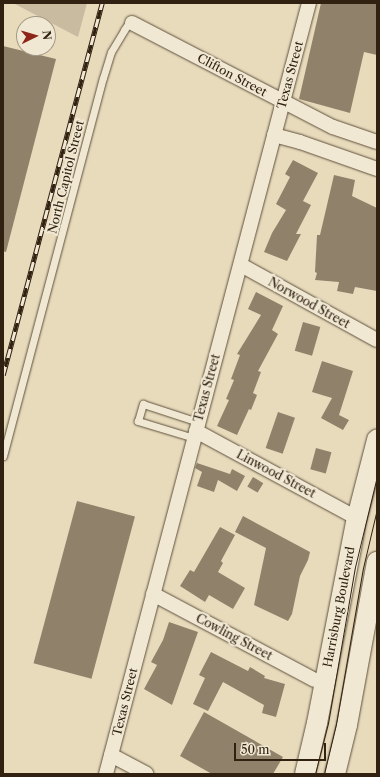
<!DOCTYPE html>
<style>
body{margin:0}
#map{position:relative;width:380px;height:777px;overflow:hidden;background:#e8dbbc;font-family:"Libre Caslon Text",serif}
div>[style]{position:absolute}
.green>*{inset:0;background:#c9bb9f}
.building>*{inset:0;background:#90826a;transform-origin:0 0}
.roads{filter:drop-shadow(0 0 1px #5e503c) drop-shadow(0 0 1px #5e503c)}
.service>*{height:7px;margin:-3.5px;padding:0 3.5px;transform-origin:3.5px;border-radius:3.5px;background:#f0e8d3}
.minor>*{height:14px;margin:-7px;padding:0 7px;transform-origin:7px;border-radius:7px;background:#f0e8d3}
.secondary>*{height:20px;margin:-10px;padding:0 10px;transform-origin:10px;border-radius:10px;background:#f0e8d3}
.tram>*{height:1px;margin:-0.5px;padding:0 0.5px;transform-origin:0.5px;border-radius:0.5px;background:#302111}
.rail>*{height:4.5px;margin-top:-2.25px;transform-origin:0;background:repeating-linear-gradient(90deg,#f0e8d3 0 9px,#302111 0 18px);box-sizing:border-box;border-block:1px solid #302111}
span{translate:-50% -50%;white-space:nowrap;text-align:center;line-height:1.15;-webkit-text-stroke:4px #f0e8d3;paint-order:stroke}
.street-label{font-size:12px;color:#302111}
.frame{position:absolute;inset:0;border:4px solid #302111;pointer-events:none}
.north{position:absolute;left:16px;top:16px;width:40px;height:40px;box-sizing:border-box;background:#f0e8d3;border:1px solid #a39885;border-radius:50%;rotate:85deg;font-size:11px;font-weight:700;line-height:16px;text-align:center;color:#302111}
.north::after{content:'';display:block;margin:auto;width:14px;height:18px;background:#8f2418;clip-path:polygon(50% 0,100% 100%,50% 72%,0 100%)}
.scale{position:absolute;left:234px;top:743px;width:92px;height:18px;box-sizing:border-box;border:2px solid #302111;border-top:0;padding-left:5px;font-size:12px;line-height:14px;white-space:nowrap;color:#302111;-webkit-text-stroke:3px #f0e8d3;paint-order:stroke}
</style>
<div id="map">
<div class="green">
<i style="clip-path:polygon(13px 3px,87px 3px,78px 37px)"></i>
</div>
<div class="building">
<i style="clip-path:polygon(321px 3px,377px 3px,377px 55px,364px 52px,350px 113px,299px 99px)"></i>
<i style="clip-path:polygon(3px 46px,56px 59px,6px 252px,3px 251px)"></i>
<i style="clip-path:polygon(293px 160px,318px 173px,303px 201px,311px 205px,296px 234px,301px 234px,287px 261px,264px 252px,272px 233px,286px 210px,276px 204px,290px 177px,285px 174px)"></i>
<i style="clip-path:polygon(334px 175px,355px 180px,352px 196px,377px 208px,377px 291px,355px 287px,353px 294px,337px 291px,339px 282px,315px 280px,317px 273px,315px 272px,317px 235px,320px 235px)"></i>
<i style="clip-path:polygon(256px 292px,283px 306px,272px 330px,278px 334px,258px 371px,261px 372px,253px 393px,257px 395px,251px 410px,249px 409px,237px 435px,217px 426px,229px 400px,226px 399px,234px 380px,231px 379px,240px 355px,237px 354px,261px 315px,248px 309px)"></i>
<i style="left:303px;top:322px;width:18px;height:30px;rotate:16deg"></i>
<i style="clip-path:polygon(322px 361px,353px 371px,339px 415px,349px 420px,343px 430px,321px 418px,332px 398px,312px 392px)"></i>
<i style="left:278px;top:412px;width:18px;height:38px;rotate:19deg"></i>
<i style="left:316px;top:448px;width:16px;height:22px;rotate:15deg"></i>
<i style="clip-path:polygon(197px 463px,230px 474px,232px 469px,245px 476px,237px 491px,218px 480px,214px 492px,197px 486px,202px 472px,195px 468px)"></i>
<i style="left:253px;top:477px;width:12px;height:11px;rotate:31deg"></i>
<i style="left:77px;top:501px;width:60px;height:168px;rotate:15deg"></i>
<i style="clip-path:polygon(243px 516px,310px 552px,308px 560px,300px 576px,292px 614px,288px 621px,254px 605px,266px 548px,235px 532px)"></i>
<i style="clip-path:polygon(220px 527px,235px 535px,221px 561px,223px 563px,218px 572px,245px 588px,233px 609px,209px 595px,205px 602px,180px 586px,190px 570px,194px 572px)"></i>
<i style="clip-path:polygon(169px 622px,198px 632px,172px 705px,144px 689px,157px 665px,151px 662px,163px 640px)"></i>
<i style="clip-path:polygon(211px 652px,248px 671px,250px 667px,265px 676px,264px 678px,285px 684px,276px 717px,262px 713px,264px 705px,223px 682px,208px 711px,193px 704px,205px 678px,199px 675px)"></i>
<i style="clip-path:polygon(204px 712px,283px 757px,273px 774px,212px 774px,180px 756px)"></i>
</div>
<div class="roads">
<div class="service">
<i style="left:194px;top:438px;width:59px;rotate:-163.1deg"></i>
<i style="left:138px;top:421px;width:18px;rotate:-74deg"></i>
<i style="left:143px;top:404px;width:58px;rotate:18.1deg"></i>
<i style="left:3px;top:456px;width:391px;rotate:-75.2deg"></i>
<i style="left:103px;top:78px;width:27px;rotate:-73deg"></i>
<i style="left:111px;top:52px;width:26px;rotate:-59deg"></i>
<i style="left:124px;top:30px;width:7px;rotate:-56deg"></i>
<i style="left:128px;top:24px;width:4px;rotate:-14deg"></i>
</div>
<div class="minor">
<i style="left:132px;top:23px;width:226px;rotate:27.4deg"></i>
<i style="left:333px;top:127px;width:46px;rotate:18.8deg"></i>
<i style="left:274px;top:135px;width:27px;rotate:15deg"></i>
<i style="left:300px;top:142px;width:82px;rotate:19.3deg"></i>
<i style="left:241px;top:265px;width:155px;rotate:28.9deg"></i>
<i style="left:196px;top:431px;width:183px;rotate:28.4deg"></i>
<i style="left:153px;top:594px;width:183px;rotate:28deg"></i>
<i style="left:111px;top:755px;width:40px;rotate:28deg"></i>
<i style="left:106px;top:774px;width:797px;rotate:-75.25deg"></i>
</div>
<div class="secondary">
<i style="left:305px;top:774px;width:52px;rotate:-76.8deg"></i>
<i style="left:317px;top:723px;width:209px;rotate:-79deg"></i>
<i style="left:357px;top:518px;width:81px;rotate:-75.6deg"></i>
<i style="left:335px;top:774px;width:50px;rotate:-76.2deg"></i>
<i style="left:347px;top:725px;width:166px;rotate:-79.6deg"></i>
</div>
</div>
<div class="tram">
<i style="left:315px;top:774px;width:53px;rotate:-75.7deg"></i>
<i style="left:328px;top:723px;width:158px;rotate:-80.2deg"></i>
<i style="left:355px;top:567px;width:94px;rotate:-76.4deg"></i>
<i style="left:324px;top:774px;width:51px;rotate:-76.5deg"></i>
<i style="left:336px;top:724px;width:158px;rotate:-80.2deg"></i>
<i style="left:363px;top:568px;width:61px;rotate:-76.7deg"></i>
</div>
<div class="rail">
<i style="left:3px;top:375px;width:385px;rotate:-75.1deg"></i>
</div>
<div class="street-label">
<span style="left:232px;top:75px;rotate:28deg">Clifton Street</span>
<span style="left:290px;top:75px;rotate:-75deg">Texas Street</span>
<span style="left:66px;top:177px;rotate:-76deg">North Capitol Street</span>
<span style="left:309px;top:303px;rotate:29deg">Norwood Street</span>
<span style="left:207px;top:388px;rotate:-75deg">Texas Street</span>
<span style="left:276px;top:474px;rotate:28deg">Linwood Street</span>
<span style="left:339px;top:607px;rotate:-79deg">Harrisburg Boulevard</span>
<span style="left:234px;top:637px;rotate:28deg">Cowling Street</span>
<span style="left:125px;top:702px;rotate:-76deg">Texas Street</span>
</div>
<div class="frame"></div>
<div class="north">N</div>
<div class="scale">50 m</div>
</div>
